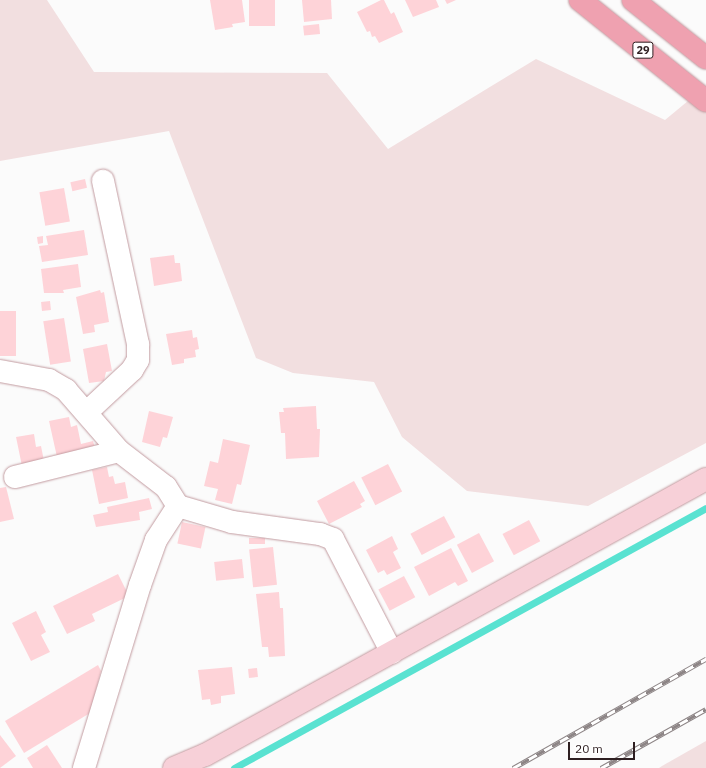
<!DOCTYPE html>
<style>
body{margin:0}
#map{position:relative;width:706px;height:768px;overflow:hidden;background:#fbfbfb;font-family:"IBM Plex Sans",sans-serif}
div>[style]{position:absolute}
.green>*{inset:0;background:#f2dfe0}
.stream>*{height:7px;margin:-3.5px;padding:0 3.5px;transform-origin:3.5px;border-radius:3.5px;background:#59e2d1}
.building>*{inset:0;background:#fed3d8;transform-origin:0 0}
.roads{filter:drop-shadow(0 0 1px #c29ba0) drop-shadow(0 0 1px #c29ba0)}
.street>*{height:22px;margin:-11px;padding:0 11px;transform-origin:11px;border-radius:11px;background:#fff}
.secondary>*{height:22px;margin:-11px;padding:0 11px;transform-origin:11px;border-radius:11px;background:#f7d0d8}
.primary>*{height:22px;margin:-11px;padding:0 11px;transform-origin:11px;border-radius:11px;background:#efa1b0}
.rail>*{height:4.5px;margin-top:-2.25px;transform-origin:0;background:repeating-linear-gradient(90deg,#fff 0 9px,#8d8586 0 18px);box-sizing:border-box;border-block:1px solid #8d8586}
span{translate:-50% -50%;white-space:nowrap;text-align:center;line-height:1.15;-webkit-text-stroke:4px #fff;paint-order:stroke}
.shield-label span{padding:1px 3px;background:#fff;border:1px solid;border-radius:3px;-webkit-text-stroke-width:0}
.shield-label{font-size:11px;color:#2e1f21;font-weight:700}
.scale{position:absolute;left:568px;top:742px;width:67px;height:18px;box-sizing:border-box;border:2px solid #2e1f21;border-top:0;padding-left:5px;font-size:12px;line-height:14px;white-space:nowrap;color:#2e1f21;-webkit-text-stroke:3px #fff;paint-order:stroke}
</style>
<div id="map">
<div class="green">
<i style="clip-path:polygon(0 0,47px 0,94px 72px,327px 73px,388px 149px,536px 59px,665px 120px,706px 86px,706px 443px,588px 506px,467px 491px,402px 437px,374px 382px,293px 373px,256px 358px,169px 131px,0 161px)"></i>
<i style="clip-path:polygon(706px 741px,706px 768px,659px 768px,662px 766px)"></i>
</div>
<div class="stream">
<i style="left:234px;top:768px;width:539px;rotate:-28.85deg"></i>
</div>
<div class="building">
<i style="clip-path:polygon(210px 0,242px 0,245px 22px,232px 24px,233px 27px,215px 30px)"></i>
<i style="left:249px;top:0;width:26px;height:26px"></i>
<i style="clip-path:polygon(302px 0,331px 0,332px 19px,304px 22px)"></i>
<i style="clip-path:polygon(381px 0,384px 0,391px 14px,394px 12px,403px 32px,379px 43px,375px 36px,372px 37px,370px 31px,367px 32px,357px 12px)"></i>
<i style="clip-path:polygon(405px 0,436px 0,439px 7px,413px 17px)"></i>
<i style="clip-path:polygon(445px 0,456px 0,447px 4px)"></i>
<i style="left:319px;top:24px;width:10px;height:16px;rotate:84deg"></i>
<i style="left:85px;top:179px;width:9px;height:15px;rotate:77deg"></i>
<i style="left:64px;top:188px;width:34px;height:25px;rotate:80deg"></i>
<i style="clip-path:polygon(84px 230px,88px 255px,42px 262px,39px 246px,48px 245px,46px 236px)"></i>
<i style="clip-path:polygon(43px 236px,43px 243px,38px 244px,37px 237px)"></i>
<i style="clip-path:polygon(174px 255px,175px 263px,180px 263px,182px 281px,154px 286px,150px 258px)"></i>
<i style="clip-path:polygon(78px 264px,81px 287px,63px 290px,64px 293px,44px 293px,41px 269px)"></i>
<i style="clip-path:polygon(100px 290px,101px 293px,104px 292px,109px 322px,94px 325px,95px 332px,83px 334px,76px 297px)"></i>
<i style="left:50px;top:301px;width:9px;height:9px;rotate:84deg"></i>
<i style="left:0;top:311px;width:16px;height:45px"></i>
<i style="left:64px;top:318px;width:44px;height:21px;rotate:81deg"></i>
<i style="clip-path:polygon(192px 330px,193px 338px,197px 337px,199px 349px,195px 350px,196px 357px,184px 359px,184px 363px,172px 365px,166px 334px)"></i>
<i style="clip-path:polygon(107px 344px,112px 371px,106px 372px,104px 381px,89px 383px,83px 349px)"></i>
<i style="clip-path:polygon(316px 406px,317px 429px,320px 429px,319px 457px,286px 459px,285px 433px,281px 433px,279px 412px,284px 412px,283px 408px)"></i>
<i style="clip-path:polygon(149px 411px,173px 417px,167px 438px,163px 437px,160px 447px,142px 442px)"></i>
<i style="clip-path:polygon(69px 417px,71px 427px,77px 425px,81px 444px,93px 441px,95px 448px,57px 457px,49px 421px)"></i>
<i style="clip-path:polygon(34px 434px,36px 447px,41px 446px,44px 461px,22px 466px,16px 437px)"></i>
<i style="clip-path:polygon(223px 439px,250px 445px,241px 485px,237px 484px,232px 504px,215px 500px,218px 489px,204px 486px,210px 461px,218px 463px)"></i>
<i style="left:388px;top:464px;width:31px;height:30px;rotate:63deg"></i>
<i style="clip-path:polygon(107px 467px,109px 477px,113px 476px,115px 484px,125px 482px,128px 498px,99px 504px,92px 470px)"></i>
<i style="clip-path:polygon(354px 481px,365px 501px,360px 504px,362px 507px,329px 524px,317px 501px)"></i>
<i style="clip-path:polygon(6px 487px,14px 519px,0 522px,0 488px)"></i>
<i style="clip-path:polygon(149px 498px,152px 509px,139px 512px,140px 520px,96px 527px,93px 515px,108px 512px,107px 507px)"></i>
<i style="left:444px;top:516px;width:24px;height:38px;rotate:62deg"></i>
<i style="left:529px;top:520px;width:24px;height:30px;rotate:62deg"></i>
<i style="left:182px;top:522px;width:24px;height:22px;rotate:12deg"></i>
<i style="left:479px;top:533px;width:32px;height:25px;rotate:62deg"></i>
<i style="clip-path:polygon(392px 536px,398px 549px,393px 552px,401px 568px,387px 575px,384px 570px,378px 573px,366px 550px)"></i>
<i style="left:265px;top:538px;width:6px;height:16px;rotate:90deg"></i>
<i style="left:273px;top:547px;width:38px;height:24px;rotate:84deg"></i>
<i style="clip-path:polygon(451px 548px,468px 581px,458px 586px,455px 582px,429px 596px,414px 567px)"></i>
<i style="left:242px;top:559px;width:19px;height:28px;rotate:84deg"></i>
<i style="clip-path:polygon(118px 574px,129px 596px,92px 614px,95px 621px,67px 634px,53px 606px)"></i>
<i style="left:404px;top:576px;width:24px;height:29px;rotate:62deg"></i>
<i style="clip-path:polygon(279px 592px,280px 608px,283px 608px,285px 656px,269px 657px,268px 647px,262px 647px,256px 594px)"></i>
<i style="clip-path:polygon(36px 611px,46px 632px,41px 635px,50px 652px,31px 661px,12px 623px)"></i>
<i style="clip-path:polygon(98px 665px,101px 671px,90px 713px,24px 753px,5px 721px)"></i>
<i style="clip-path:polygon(232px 667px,235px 694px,221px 696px,221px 703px,211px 705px,210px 699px,202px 700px,198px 670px)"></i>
<i style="left:257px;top:668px;width:9px;height:9px;rotate:84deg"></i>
<i style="clip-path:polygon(0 735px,16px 756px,0 768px)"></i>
<i style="clip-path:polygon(47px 745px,62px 768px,33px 768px,27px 758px)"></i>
</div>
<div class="roads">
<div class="street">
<i style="left:0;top:371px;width:50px;rotate:10.4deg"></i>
<i style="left:49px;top:380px;width:20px;rotate:30deg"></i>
<i style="left:66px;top:390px;width:81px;rotate:49deg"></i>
<i style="left:119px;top:451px;width:59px;rotate:37.5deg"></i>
<i style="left:166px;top:487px;width:22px;rotate:58deg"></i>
<i style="left:178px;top:506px;width:56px;rotate:16.5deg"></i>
<i style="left:232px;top:522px;width:89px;rotate:7.8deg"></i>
<i style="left:320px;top:534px;width:14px;rotate:21deg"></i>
<i style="left:333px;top:539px;width:128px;rotate:62.6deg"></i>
<i style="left:87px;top:412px;width:62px;rotate:-43deg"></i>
<i style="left:132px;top:370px;width:12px;rotate:-59deg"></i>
<i style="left:138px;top:360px;width:16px;rotate:-90deg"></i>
<i style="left:138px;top:344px;width:167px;rotate:-102.1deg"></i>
<i style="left:15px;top:477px;width:107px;rotate:-14deg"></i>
<i style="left:84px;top:768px;width:191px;rotate:-73deg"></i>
<i style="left:140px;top:585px;width:48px;rotate:-70.4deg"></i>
<i style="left:156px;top:540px;width:40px;rotate:-57.1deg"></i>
</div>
<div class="secondary">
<i style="left:174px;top:768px;width:34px;rotate:-23deg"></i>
<i style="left:205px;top:755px;width:572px;rotate:-28.85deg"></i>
</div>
<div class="primary">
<i style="left:580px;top:0;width:161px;rotate:38.7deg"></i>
<i style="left:633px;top:0;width:93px;rotate:38.5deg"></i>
</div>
</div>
<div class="rail">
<i style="left:513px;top:768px;width:222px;rotate:-29.5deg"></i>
<i style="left:601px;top:768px;width:120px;rotate:-29.3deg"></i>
</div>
<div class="shield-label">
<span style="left:643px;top:50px">29</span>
</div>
<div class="scale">20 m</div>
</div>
